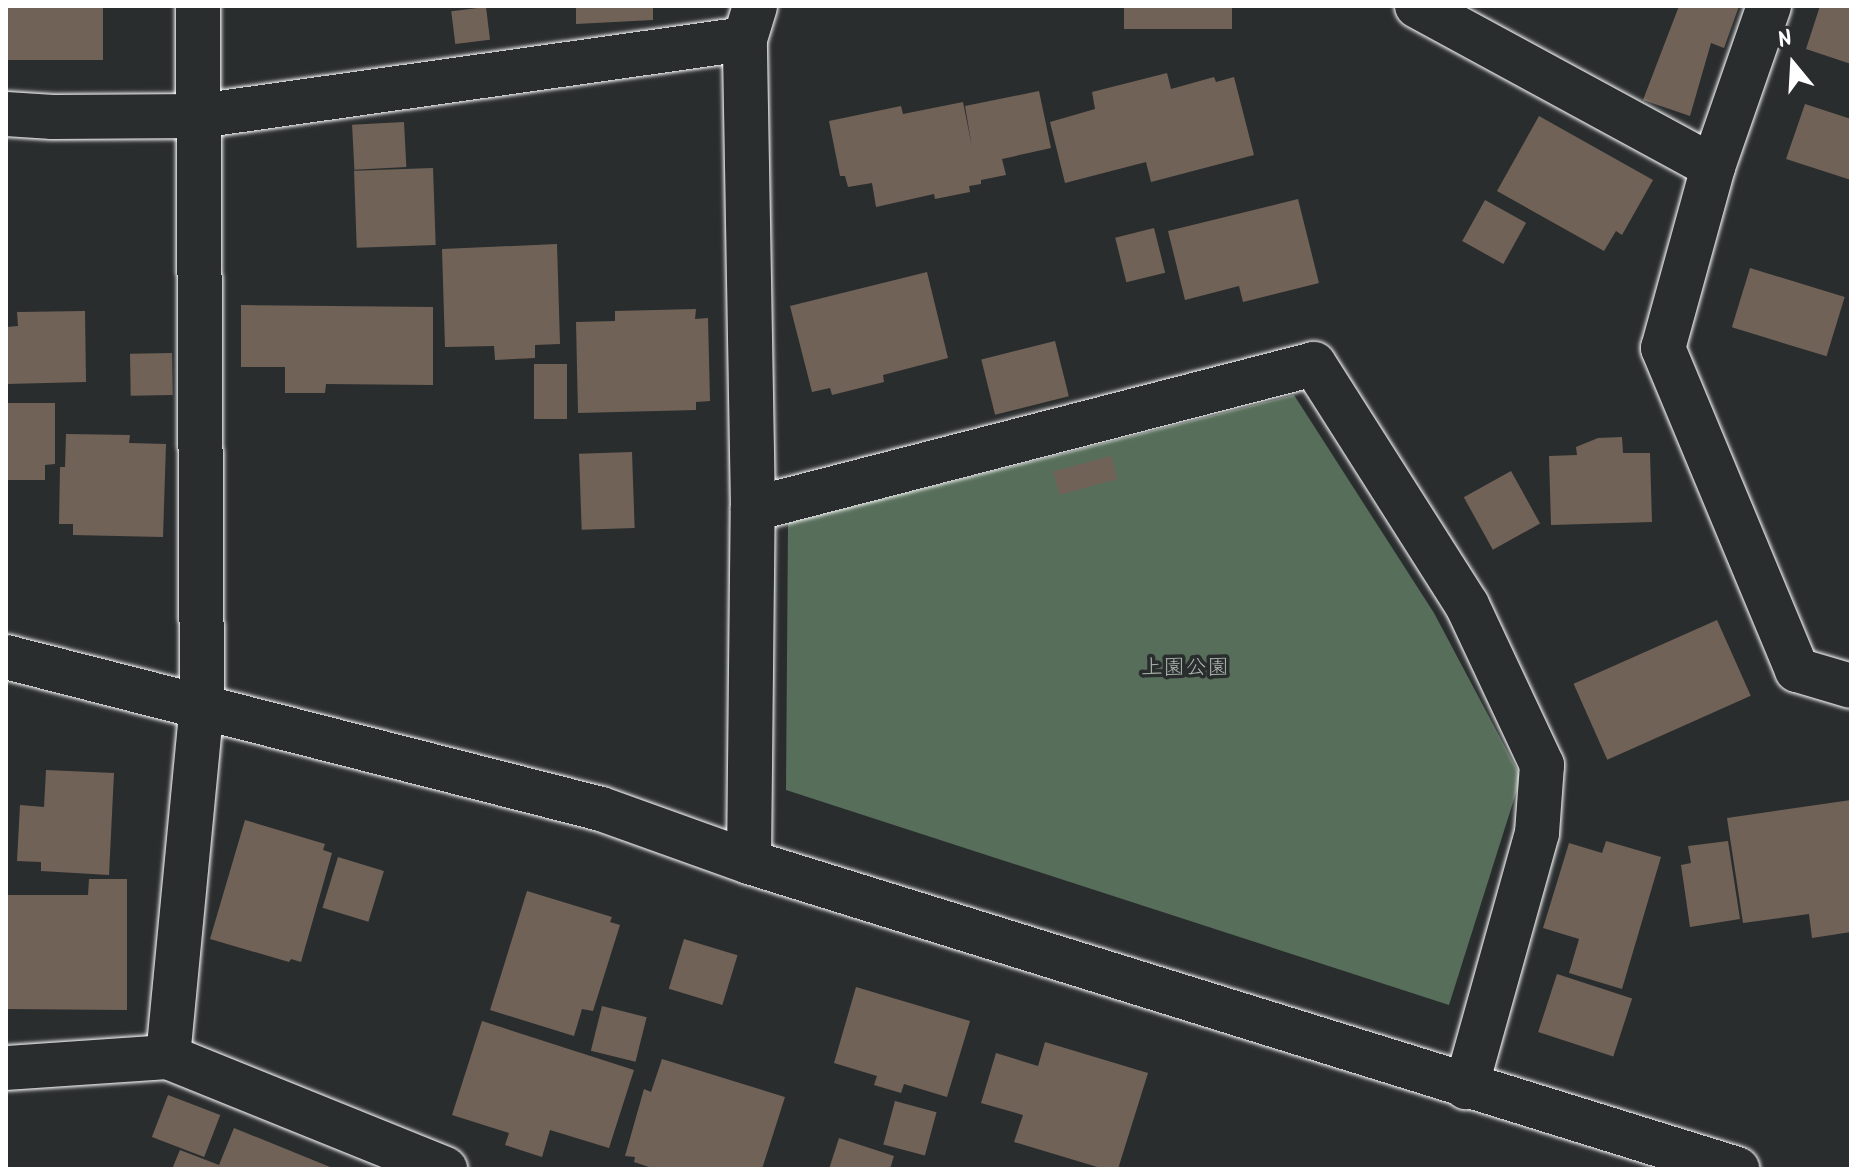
<!DOCTYPE html>
<meta charset="utf-8">
<style>
body{margin:0}
#map{position:relative;width:1857px;height:1175px;overflow:hidden;background:#2a2d2e;font-family:Kalam,"Klee One",sans-serif}
div>[style]{position:absolute}
.green>*{inset:0;background:#576e5a}
.building>*{inset:0;background:#716258;transform-origin:0 0}
.roads{filter:drop-shadow(0 0 2px #fff) drop-shadow(0 0 2px #fff)}
.street>*{height:44px;margin:-22px;padding:0 22px;transform-origin:22px;border-radius:22px;background:#2a2d2e}
.secondary>*{height:44px;margin:-22px;padding:0 22px;transform-origin:22px;border-radius:22px;background:#2a2d2e}
span{translate:-50% -50%;white-space:nowrap;text-align:center;line-height:1.15;-webkit-text-stroke:7px #2a2d2e;paint-order:stroke}
.park-label{font-size:22px;color:#abb6ac}
.frame{position:absolute;inset:0;border:8px solid #fff;pointer-events:none}
.north{position:absolute;left:1753px;top:24px;width:80px;height:80px;-webkit-text-stroke:6px #2a2d2e;paint-order:stroke;rotate:342deg;font-size:22px;font-weight:700;line-height:32px;text-align:center;color:#fff}
.north::after{content:'';display:block;margin:auto;width:28px;height:36px;background:#fff;clip-path:polygon(50% 0,100% 100%,50% 72%,0 100%)}
</style>
<div id="map">
<div class="green">
<i style="clip-path:polygon(1294px 395px,1434px 613px,1521px 777px,1449px 1005px,786px 790px,788px 523px)"></i>
</div>
<div class="building">
<i style="left:6px;top:6px;width:97px;height:54px"></i>
<i style="clip-path:polygon(576px 6px,653px 6px,653px 20px,576px 24px)"></i>
<i style="left:1124px;top:6px;width:108px;height:23px"></i>
<i style="clip-path:polygon(1679px 6px,1739px 6px,1724px 48px,1711px 43px,1690px 116px,1643px 100px)"></i>
<i style="clip-path:polygon(1820px 6px,1851px 6px,1851px 64px,1806px 49px)"></i>
<i style="left:486px;top:7px;width:33px;height:35px;rotate:83deg"></i>
<i style="clip-path:polygon(1167px 73px,1171px 89px,1214px 77px,1216px 82px,1234px 77px,1254px 155px,1151px 182px,1146px 162px,1065px 183px,1050px 122px,1095px 109px,1092px 92px)"></i>
<i style="clip-path:polygon(1039px 91px,1051px 148px,1002px 159px,1006px 175px,981px 180px,981px 184px,969px 186px,970px 192px,935px 199px,934px 194px,876px 207px,872px 183px,848px 187px,845px 176px,840px 176px,829px 121px,901px 106px,903px 114px,963px 102px,972px 147px,965px 106px)"></i>
<i style="clip-path:polygon(1805px 104px,1851px 119px,1851px 180px,1786px 159px)"></i>
<i style="clip-path:polygon(1539px 116px,1653px 180px,1622px 235px,1616px 231px,1604px 251px,1497px 191px)"></i>
<i style="left:404px;top:122px;width:45px;height:52px;rotate:87deg"></i>
<i style="left:433px;top:168px;width:77px;height:79px;rotate:88deg"></i>
<i style="clip-path:polygon(1298px 199px,1319px 283px,1243px 302px,1239px 286px,1185px 300px,1168px 231px)"></i>
<i style="left:1485px;top:200px;width:47px;height:47px;rotate:29deg"></i>
<i style="left:1154px;top:228px;width:46px;height:40px;rotate:76deg"></i>
<i style="clip-path:polygon(557px 244px,560px 344px,535px 345px,535px 358px,495px 360px,494px 346px,445px 347px,442px 249px)"></i>
<i style="left:1750px;top:268px;width:99px;height:62px;rotate:17deg"></i>
<i style="clip-path:polygon(927px 272px,948px 358px,883px 375px,884px 382px,832px 395px,830px 388px,812px 392px,790px 306px)"></i>
<i style="clip-path:polygon(241px 305px,433px 307px,433px 385px,326px 384px,325px 393px,285px 393px,285px 367px,241px 367px)"></i>
<i style="clip-path:polygon(696px 309px,695px 319px,708px 318px,710px 401px,696px 402px,696px 410px,578px 413px,576px 322px,615px 321px,615px 311px)"></i>
<i style="clip-path:polygon(85px 311px,86px 382px,6px 384px,6px 327px,18px 326px,17px 312px)"></i>
<i style="left:1055px;top:341px;width:57px;height:76px;rotate:76deg"></i>
<i style="left:172px;top:353px;width:42px;height:42px;rotate:89deg"></i>
<i style="left:534px;top:364px;width:33px;height:55px"></i>
<i style="clip-path:polygon(6px 403px,55px 403px,55px 464px,45px 465px,45px 480px,6px 480px)"></i>
<i style="clip-path:polygon(66px 434px,130px 435px,129px 443px,166px 444px,163px 537px,73px 535px,73px 524px,59px 524px,60px 467px,65px 467px)"></i>
<i style="clip-path:polygon(1622px 437px,1623px 453px,1650px 453px,1652px 522px,1551px 525px,1549px 456px,1577px 455px,1576px 447px,1598px 438px)"></i>
<i style="left:632px;top:452px;width:76px;height:53px;rotate:88deg"></i>
<i style="left:1111px;top:456px;width:24px;height:60px;rotate:75deg"></i>
<i style="left:1511px;top:471px;width:60px;height:54px;rotate:61deg"></i>
<i style="left:1717px;top:620px;width:83px;height:157px;rotate:66deg"></i>
<i style="clip-path:polygon(46px 770px,114px 773px,109px 875px,41px 871px,41px 862px,17px 861px,20px 805px,44px 807px)"></i>
<i style="clip-path:polygon(1851px 800px,1851px 932px,1812px 938px,1809px 914px,1743px 923px,1727px 818px)"></i>
<i style="clip-path:polygon(245px 820px,325px 844px,323px 850px,332px 853px,301px 962px,291px 959px,289px 962px,210px 939px)"></i>
<i style="clip-path:polygon(1606px 841px,1661px 857px,1622px 989px,1569px 973px,1579px 939px,1543px 928px,1569px 843px,1602px 853px)"></i>
<i style="clip-path:polygon(1728px 841px,1740px 919px,1690px 927px,1681px 865px,1691px 863px,1688px 846px)"></i>
<i style="left:338px;top:857px;width:48px;height:53px;rotate:17deg"></i>
<i style="clip-path:polygon(89px 879px,127px 879px,127px 1010px,6px 1009px,6px 895px,88px 895px)"></i>
<i style="clip-path:polygon(527px 891px,612px 917px,610px 922px,620px 925px,593px 1011px,582px 1009px,574px 1036px,490px 1010px)"></i>
<i style="left:684px;top:939px;width:56px;height:52px;rotate:17deg"></i>
<i style="left:1557px;top:974px;width:79px;height:61px;rotate:18deg"></i>
<i style="clip-path:polygon(856px 987px,970px 1021px,947px 1097px,904px 1084px,901px 1093px,874px 1085px,877px 1076px,834px 1063px)"></i>
<i style="left:602px;top:1006px;width:46px;height:46px;rotate:14deg"></i>
<i style="clip-path:polygon(482px 1021px,634px 1070px,609px 1148px,550px 1130px,542px 1157px,505px 1145px,509px 1133px,452px 1115px)"></i>
<i style="clip-path:polygon(1045px 1042px,1148px 1073px,1118px 1169px,1104px 1169px,1014px 1142px,1023px 1115px,981px 1103px,996px 1053px,1038px 1066px)"></i>
<i style="clip-path:polygon(662px 1059px,785px 1097px,762px 1169px,655px 1169px,634px 1162px,635px 1157px,625px 1156px,644px 1089px,651px 1092px)"></i>
<i style="left:168px;top:1095px;width:56px;height:45px;rotate:21deg"></i>
<i style="left:895px;top:1101px;width:43px;height:45px;rotate:15deg"></i>
<i style="clip-path:polygon(234px 1128px,335px 1169px,172px 1169px,180px 1150px,219px 1165px)"></i>
<i style="clip-path:polygon(839px 1138px,894px 1156px,890px 1169px,829px 1169px)"></i>
</div>
<div class="roads">
<div class="street">
<i style="left:1417px;top:6px;width:337px;rotate:28.5deg"></i>
<i style="left:1769px;top:6px;width:170px;rotate:109.2deg"></i>
<i style="left:1713px;top:167px;width:188px;rotate:105.4deg"></i>
<i style="left:1663px;top:348px;width:349px;rotate:67.4deg"></i>
<i style="left:1797px;top:670px;width:56px;rotate:16.5deg"></i>
<i style="left:6px;top:114px;width:47px;rotate:3.7deg"></i>
<i style="left:53px;top:117px;width:146px;rotate:-0.4deg"></i>
<i style="left:199px;top:116px;width:551px;rotate:-8.03deg"></i>
<i style="left:753px;top:509px;width:579px;rotate:-14.49deg"></i>
<i style="left:1314px;top:364px;width:285px;rotate:57.6deg"></i>
<i style="left:1467px;top:605px;width:177px;rotate:64.9deg"></i>
<i style="left:1542px;top:765px;width:68px;rotate:94.2deg"></i>
<i style="left:1537px;top:833px;width:264px;rotate:105.6deg"></i>
<i style="left:749px;top:862px;width:353px;rotate:-89.4deg"></i>
<i style="left:753px;top:509px;width:470px;rotate:-91deg"></i>
<i style="left:745px;top:39px;width:34px;rotate:-73deg"></i>
<i style="left:168px;top:1057px;width:352px;rotate:-84.5deg"></i>
<i style="left:202px;top:707px;width:701px;rotate:-90.33deg"></i>
<i style="left:6px;top:1068px;width:162px;rotate:-3.9deg"></i>
<i style="left:168px;top:1057px;width:299px;rotate:22deg"></i>
</div>
<div class="secondary">
<i style="left:6px;top:657px;width:614px;rotate:14.33deg"></i>
<i style="left:601px;top:809px;width:157px;rotate:19.7deg"></i>
<i style="left:749px;top:862px;width:1035px;rotate:17.26deg"></i>
</div>
</div>
<div class="park-label">
<span style="left:1185px;top:669px">上園公園</span>
</div>
<div class="frame"></div>
<div class="north">N</div>
</div>
